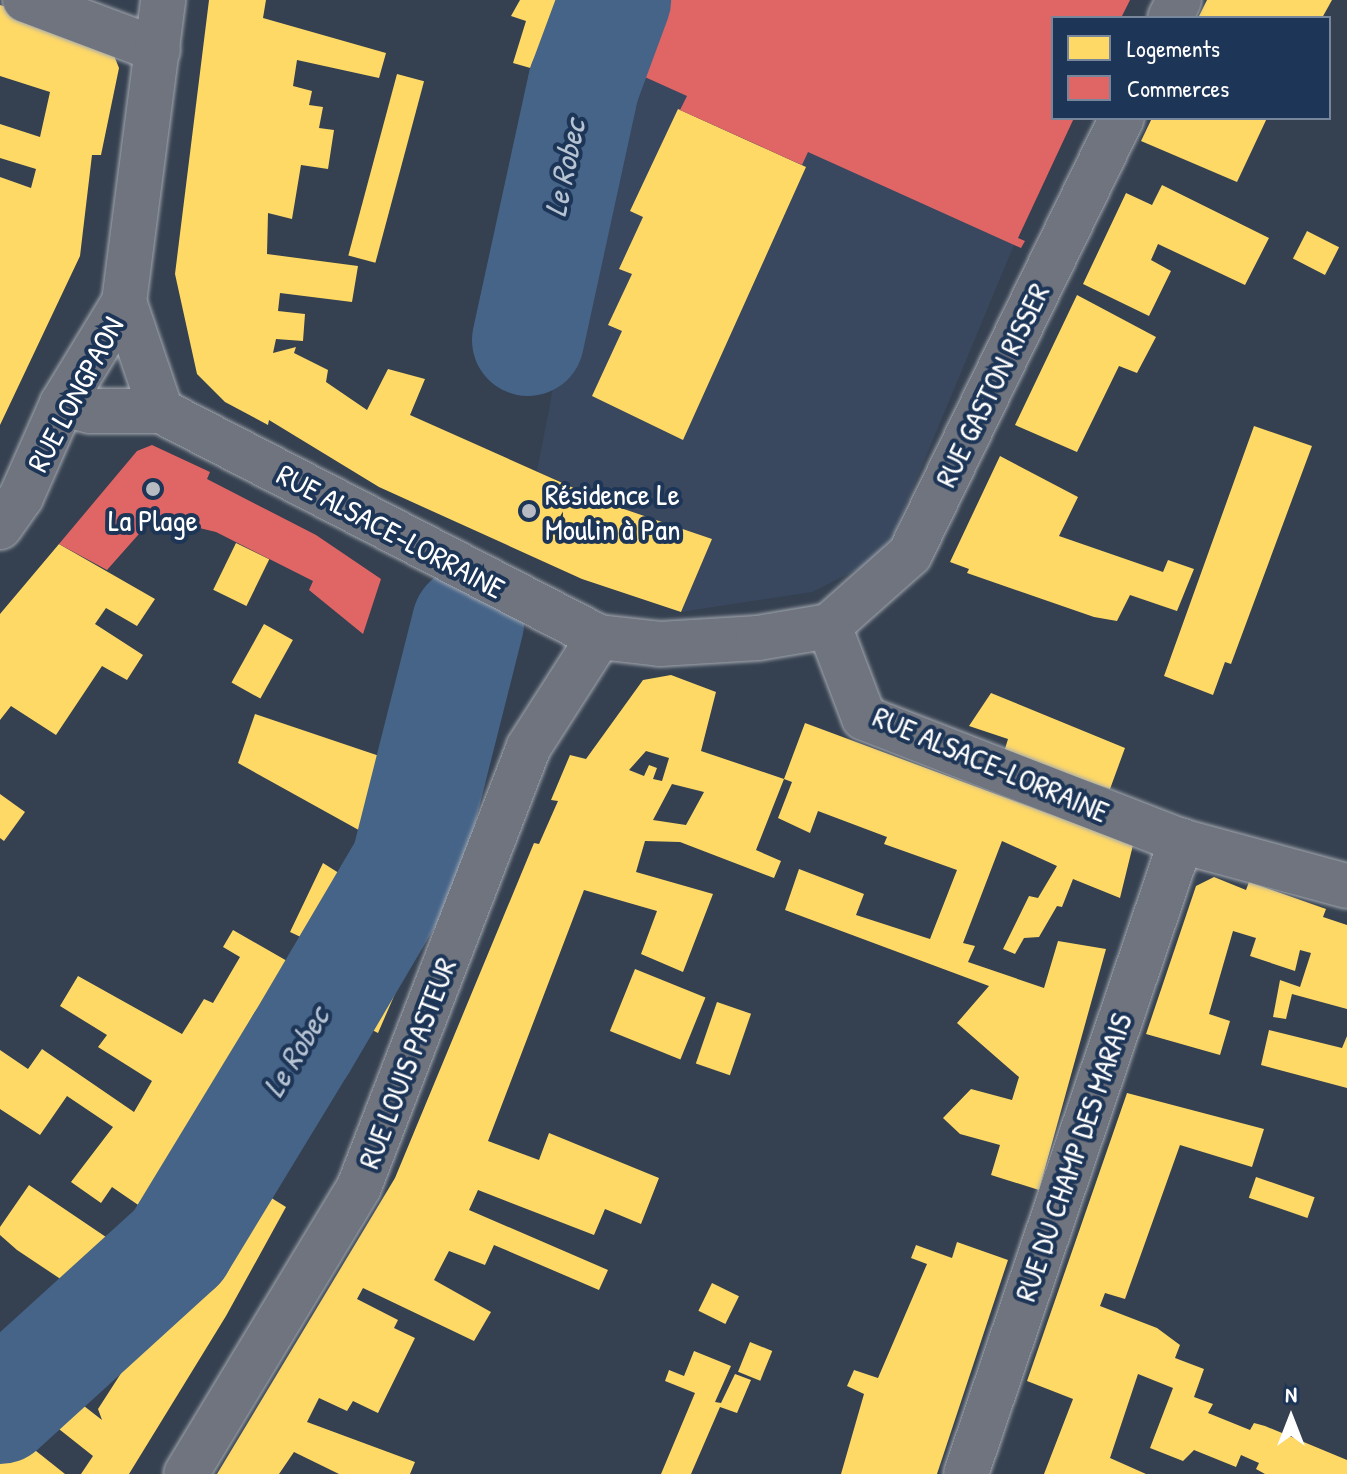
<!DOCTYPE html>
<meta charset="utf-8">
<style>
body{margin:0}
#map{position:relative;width:1347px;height:1474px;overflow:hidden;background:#354050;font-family:"Patrick Hand",sans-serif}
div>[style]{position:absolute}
.built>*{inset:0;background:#39485e}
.homes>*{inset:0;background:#ffd966;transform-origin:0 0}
.shops>*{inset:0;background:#e06666}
.river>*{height:112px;margin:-56px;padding:0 56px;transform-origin:56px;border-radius:56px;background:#466488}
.roads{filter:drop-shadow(0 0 2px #a4a9b0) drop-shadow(0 0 2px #a4a9b0)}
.street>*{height:44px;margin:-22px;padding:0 22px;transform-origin:22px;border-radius:22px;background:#6f747e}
.secondary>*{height:44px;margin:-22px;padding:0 22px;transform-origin:22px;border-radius:22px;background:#6f747e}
.dots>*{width:22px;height:22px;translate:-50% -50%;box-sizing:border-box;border:4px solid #1d3557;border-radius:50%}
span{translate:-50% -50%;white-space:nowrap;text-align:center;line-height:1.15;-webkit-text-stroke:8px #1d3557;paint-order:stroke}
.street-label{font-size:30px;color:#fff}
.poi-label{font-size:30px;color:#fff}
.left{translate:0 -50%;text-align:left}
.water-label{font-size:32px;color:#b6c3d2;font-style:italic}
.legend{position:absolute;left:1051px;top:16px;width:280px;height:104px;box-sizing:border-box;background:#1d3557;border:2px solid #77869a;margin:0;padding:10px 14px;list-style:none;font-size:24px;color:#fff}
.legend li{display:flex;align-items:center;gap:16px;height:40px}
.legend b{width:40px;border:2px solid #77869a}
.north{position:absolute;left:1251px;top:1378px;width:80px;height:80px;-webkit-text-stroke:6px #1d3557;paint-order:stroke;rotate:0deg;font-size:22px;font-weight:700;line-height:32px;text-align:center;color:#fff}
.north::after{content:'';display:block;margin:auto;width:28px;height:36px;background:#fff;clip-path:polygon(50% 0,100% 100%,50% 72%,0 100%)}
</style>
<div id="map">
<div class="built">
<i style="clip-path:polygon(644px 0,1130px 0,1121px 18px,1053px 18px,1053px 118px,1074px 118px,1014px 245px,892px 538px,866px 565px,812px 592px,681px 612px,711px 539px,612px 505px,537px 471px,616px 64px)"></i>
</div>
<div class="homes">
<i style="clip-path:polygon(209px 0,266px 0,263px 18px,386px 53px,379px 78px,297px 60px,293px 86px,312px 91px,309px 105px,323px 107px,319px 128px,334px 130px,328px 169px,301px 165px,292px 219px,268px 213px,267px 254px,358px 266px,352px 302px,280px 293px,278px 311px,305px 314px,303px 341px,276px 339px,273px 353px,296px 347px,294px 353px,328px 370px,326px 382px,367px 410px,388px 369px,425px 379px,410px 415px,612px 505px,712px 539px,681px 612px,582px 579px,379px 487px,269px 420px,268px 425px,225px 402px,197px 374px,175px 274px)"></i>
<i style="clip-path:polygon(520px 0,590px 0,565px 78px,513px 63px,526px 21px,511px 16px)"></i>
<i style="clip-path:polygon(1207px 0,1332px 0,1322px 18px,1198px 18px)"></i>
<i style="clip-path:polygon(0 5px,96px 36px,111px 48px,119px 68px,101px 155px,92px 155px,80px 256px,0 425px,0 177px,31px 188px,36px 169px,0 158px,0 124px,40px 137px,50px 92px,0 76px)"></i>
<i style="left:397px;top:74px;width:28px;height:188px;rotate:15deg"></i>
<i style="clip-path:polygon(678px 109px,806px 167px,683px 440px,592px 396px,622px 331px,608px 325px,632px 274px,619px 269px,643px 217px,630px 211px)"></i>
<i style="clip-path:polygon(1152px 118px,1267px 118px,1237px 182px,1141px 141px)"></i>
<i style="clip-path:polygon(1162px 185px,1269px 238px,1245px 285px,1158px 244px,1151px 260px,1171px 271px,1149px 316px,1083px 284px,1126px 193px,1152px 205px)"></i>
<i style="left:1307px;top:231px;width:36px;height:31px;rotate:27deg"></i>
<i style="clip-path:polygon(514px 282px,525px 283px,522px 293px,512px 290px)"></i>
<i style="clip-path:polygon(1077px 295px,1156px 337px,1137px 373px,1119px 366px,1077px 452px,1015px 425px)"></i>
<i style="clip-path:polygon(1254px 426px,1312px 446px,1231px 664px,1225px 662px,1213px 695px,1164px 676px)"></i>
<i style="clip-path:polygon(1000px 456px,1078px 497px,1059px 536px,1163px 572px,1168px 560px,1194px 569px,1177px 611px,1130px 595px,1117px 621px,1094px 617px,967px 573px,969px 569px,950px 562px)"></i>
<i style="left:236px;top:543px;width:37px;height:52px;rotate:26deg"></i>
<i style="clip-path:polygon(59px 544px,155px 599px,137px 626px,106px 608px,95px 624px,143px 655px,127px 680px,102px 666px,56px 735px,11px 706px,0 720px,0 614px)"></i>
<i style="left:264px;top:624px;width:33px;height:67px;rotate:29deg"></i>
<i style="clip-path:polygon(422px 671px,431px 673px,427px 683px,488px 700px,501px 719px,485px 755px,398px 735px,413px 679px,420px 680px)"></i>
<i style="clip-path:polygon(evenodd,671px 675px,716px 692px,701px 751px,784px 779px,756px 850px,781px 861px,774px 878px,680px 842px,645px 841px,636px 872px,713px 894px,683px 972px,641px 954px,657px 911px,584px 890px,488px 1141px,539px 1160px,549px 1133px,659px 1178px,641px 1224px,605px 1209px,594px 1235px,478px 1190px,469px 1210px,608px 1270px,599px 1290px,494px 1245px,485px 1265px,449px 1251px,434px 1280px,491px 1312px,474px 1341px,363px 1288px,357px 1299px,398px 1320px,394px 1328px,415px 1338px,378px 1413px,353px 1401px,347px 1411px,319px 1398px,307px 1422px,415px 1462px,410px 1474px,339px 1474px,294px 1452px,279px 1474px,217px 1474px,395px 1178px,534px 843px,539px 844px,558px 801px,551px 800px,570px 755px,586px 759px,643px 680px,671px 675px,646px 751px,669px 758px,662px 781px,653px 779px,657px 768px,649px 765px,644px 776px,629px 770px,646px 751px,671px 675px,672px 784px,704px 792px,686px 825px,653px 820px,672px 784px)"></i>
<i style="clip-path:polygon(991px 693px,1125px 748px,1110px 789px,1004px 752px,1008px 739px,969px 726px)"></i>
<i style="clip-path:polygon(255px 714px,412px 767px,393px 849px,238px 763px)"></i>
<i style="clip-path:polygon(805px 723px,1133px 845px,1120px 898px,1073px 879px,1062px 907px,1057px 906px,1039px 937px,1024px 938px,1015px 954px,1003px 949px,1029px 896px,1038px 898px,1057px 866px,1002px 841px,963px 943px,975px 946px,968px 962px,1044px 988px,1058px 941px,1106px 949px,1039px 1190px,991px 1175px,1000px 1145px,960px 1134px,943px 1118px,971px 1089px,1012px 1100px,1019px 1077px,957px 1023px,989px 986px,785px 910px,799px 869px,864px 894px,856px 915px,930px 939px,957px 870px,884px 844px,887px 837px,818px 811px,810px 833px,778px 818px,792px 782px,784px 779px)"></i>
<i style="clip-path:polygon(453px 775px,485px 783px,470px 818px,445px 808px)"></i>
<i style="clip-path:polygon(0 794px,25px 812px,4px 841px,0 838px)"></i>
<i style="clip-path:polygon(323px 863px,424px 927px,378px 1033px,343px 1015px,314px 979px,163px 1222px,112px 1187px,101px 1203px,71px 1182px,113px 1127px,67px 1096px,40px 1135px,0 1109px,0 1050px,28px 1069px,42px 1049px,134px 1112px,152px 1081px,98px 1047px,107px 1035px,60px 1006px,78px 976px,182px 1034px,204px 999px,213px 1003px,240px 957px,223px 947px,233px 930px,308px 973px,320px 946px,290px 932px)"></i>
<i style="clip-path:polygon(1214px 877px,1246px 890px,1249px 882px,1326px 909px,1323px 917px,1347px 925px,1347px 1009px,1292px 994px,1286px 1019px,1273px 1017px,1280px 980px,1300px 987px,1311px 953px,1300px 950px,1295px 971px,1250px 956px,1256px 938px,1233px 931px,1209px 1014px,1230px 1021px,1220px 1055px,1146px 1034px,1196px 886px)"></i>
<i style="left:635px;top:969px;width:76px;height:67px;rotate:22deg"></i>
<i style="left:717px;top:1002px;width:36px;height:65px;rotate:19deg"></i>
<i style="clip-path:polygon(1269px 1030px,1342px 1048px,1347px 1036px,1347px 1088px,1261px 1065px)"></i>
<i style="clip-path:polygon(1127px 1093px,1264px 1129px,1252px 1167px,1180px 1145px,1125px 1299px,1105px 1293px,1100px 1306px,1157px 1328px,1180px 1345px,1175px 1358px,1204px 1369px,1194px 1397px,1213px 1404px,1208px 1413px,1250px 1430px,1254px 1423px,1265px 1426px,1347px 1460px,1347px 1474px,1265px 1474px,1256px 1469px,1259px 1463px,1241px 1455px,1236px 1467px,1194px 1450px,1183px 1461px,1150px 1448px,1173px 1388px,1138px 1374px,1110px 1458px,1146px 1474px,1044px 1474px,1073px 1399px,1027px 1381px)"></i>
<i style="left:1256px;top:1177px;width:62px;height:22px;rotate:19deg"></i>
<i style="clip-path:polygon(244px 1181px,286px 1207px,226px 1316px,129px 1474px,81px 1474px,93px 1456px,40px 1414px,107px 1346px,111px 1350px,103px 1358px,108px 1364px,100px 1372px,104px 1377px,84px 1406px,102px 1420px,98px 1409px,156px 1319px,148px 1314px,142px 1324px,98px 1294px,92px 1300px,17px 1250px,0 1235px,0 1227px,29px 1185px,177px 1285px,221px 1197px,232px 1203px)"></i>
<i style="clip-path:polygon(957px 1242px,1008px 1260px,937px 1474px,841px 1474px,864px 1394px,847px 1386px,854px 1370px,878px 1378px,927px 1264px,911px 1258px,916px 1245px,952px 1258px)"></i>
<i style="left:712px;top:1283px;width:30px;height:31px;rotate:26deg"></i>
<i style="left:750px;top:1342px;width:24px;height:32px;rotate:22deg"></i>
<i style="clip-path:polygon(694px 1351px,731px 1366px,715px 1402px,721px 1403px,735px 1374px,751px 1380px,737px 1413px,720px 1407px,691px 1474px,661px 1474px,695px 1393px,665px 1381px,669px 1370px,684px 1376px)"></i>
<i style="clip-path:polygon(13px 1434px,26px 1443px,65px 1474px,0 1474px,0 1447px)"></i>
</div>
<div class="shops">
<i style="clip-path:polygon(644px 0,1130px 0,1121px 18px,1053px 18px,1053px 118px,1074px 118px,1018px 238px,1025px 241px,1021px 248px,808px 152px,802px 165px,680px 110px,687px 96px,616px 64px)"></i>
<i style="clip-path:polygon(152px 445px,210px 472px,207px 479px,316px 535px,381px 579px,363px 634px,309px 590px,313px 581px,216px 532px,154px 517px,107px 570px,59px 544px,137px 451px)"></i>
</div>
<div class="river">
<i style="left:528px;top:340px;width:262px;rotate:-77.7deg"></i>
<i style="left:584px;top:84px;width:90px;rotate:-69.7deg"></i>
<i style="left:0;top:1408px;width:241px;rotate:-42.3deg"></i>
<i style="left:178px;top:1246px;width:237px;rotate:-58.7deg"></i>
<i style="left:301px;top:1044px;width:209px;rotate:-59.5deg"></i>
<i style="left:407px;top:864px;width:249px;rotate:-75.8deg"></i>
</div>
<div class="roads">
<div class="street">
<i style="left:25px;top:0;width:142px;rotate:20.6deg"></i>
<i style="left:1170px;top:18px;width:20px;rotate:-63deg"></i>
<i style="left:829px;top:626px;width:108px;rotate:-41.6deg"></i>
<i style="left:910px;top:554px;width:485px;rotate:-64.1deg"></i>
<i style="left:966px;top:1474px;width:669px;rotate:-71.24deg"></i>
</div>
<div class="secondary">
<i style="left:62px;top:404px;width:29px;rotate:14deg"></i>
<i style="left:90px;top:411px;width:71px"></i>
<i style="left:161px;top:411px;width:493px;rotate:27.3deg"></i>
<i style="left:599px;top:637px;width:61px;rotate:6.5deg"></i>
<i style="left:660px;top:644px;width:98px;rotate:-3.5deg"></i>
<i style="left:758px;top:638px;width:72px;rotate:-9.6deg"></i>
<i style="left:829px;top:626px;width:98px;rotate:69.2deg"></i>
<i style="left:864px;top:718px;width:340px;rotate:21.2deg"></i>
<i style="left:1181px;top:841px;width:172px;rotate:15.2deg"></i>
<i style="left:161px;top:411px;width:115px;rotate:-108.7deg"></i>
<i style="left:124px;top:302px;width:305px;rotate:-82.6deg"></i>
<i style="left:0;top:527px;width:37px;rotate:-55deg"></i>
<i style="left:21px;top:497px;width:102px;rotate:-66.2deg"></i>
<i style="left:62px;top:404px;width:119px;rotate:-58.7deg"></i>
<i style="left:186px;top:1474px;width:335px;rotate:-58.9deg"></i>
<i style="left:359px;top:1187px;width:470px;rotate:-68.9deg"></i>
<i style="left:528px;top:748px;width:132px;rotate:-57.4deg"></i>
</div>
</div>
<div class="dots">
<i style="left:153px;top:489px;background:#b8bcc2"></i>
<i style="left:529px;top:511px;background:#b8bcc2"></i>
</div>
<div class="street-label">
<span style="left:992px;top:385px;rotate:-64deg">RUE GASTON RISSER</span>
<span style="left:75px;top:394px;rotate:-62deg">RUE LONGPAON</span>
<span style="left:391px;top:531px;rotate:28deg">RUE ALSACE-LORRAINE</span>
<span style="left:991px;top:764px;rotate:23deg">RUE ALSACE-LORRAINE</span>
<span style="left:407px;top:1063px;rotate:-69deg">RUE LOUIS PASTEUR</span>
<span style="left:1073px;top:1157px;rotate:-71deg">RUE DU CHAMP DES MARAIS</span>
</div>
<div class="poi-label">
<span class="left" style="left:545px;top:511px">Résidence Le<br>Moulin à Pan</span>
<span style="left:153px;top:520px">La Plage</span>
</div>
<div class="water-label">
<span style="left:565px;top:168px;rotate:-78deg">Le Robec</span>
<span style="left:296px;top:1052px;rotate:-59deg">Le Robec</span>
</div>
<ul class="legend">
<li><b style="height:22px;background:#ffd966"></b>Logements</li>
<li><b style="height:22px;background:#e06666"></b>Commerces</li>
</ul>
<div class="north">N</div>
</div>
